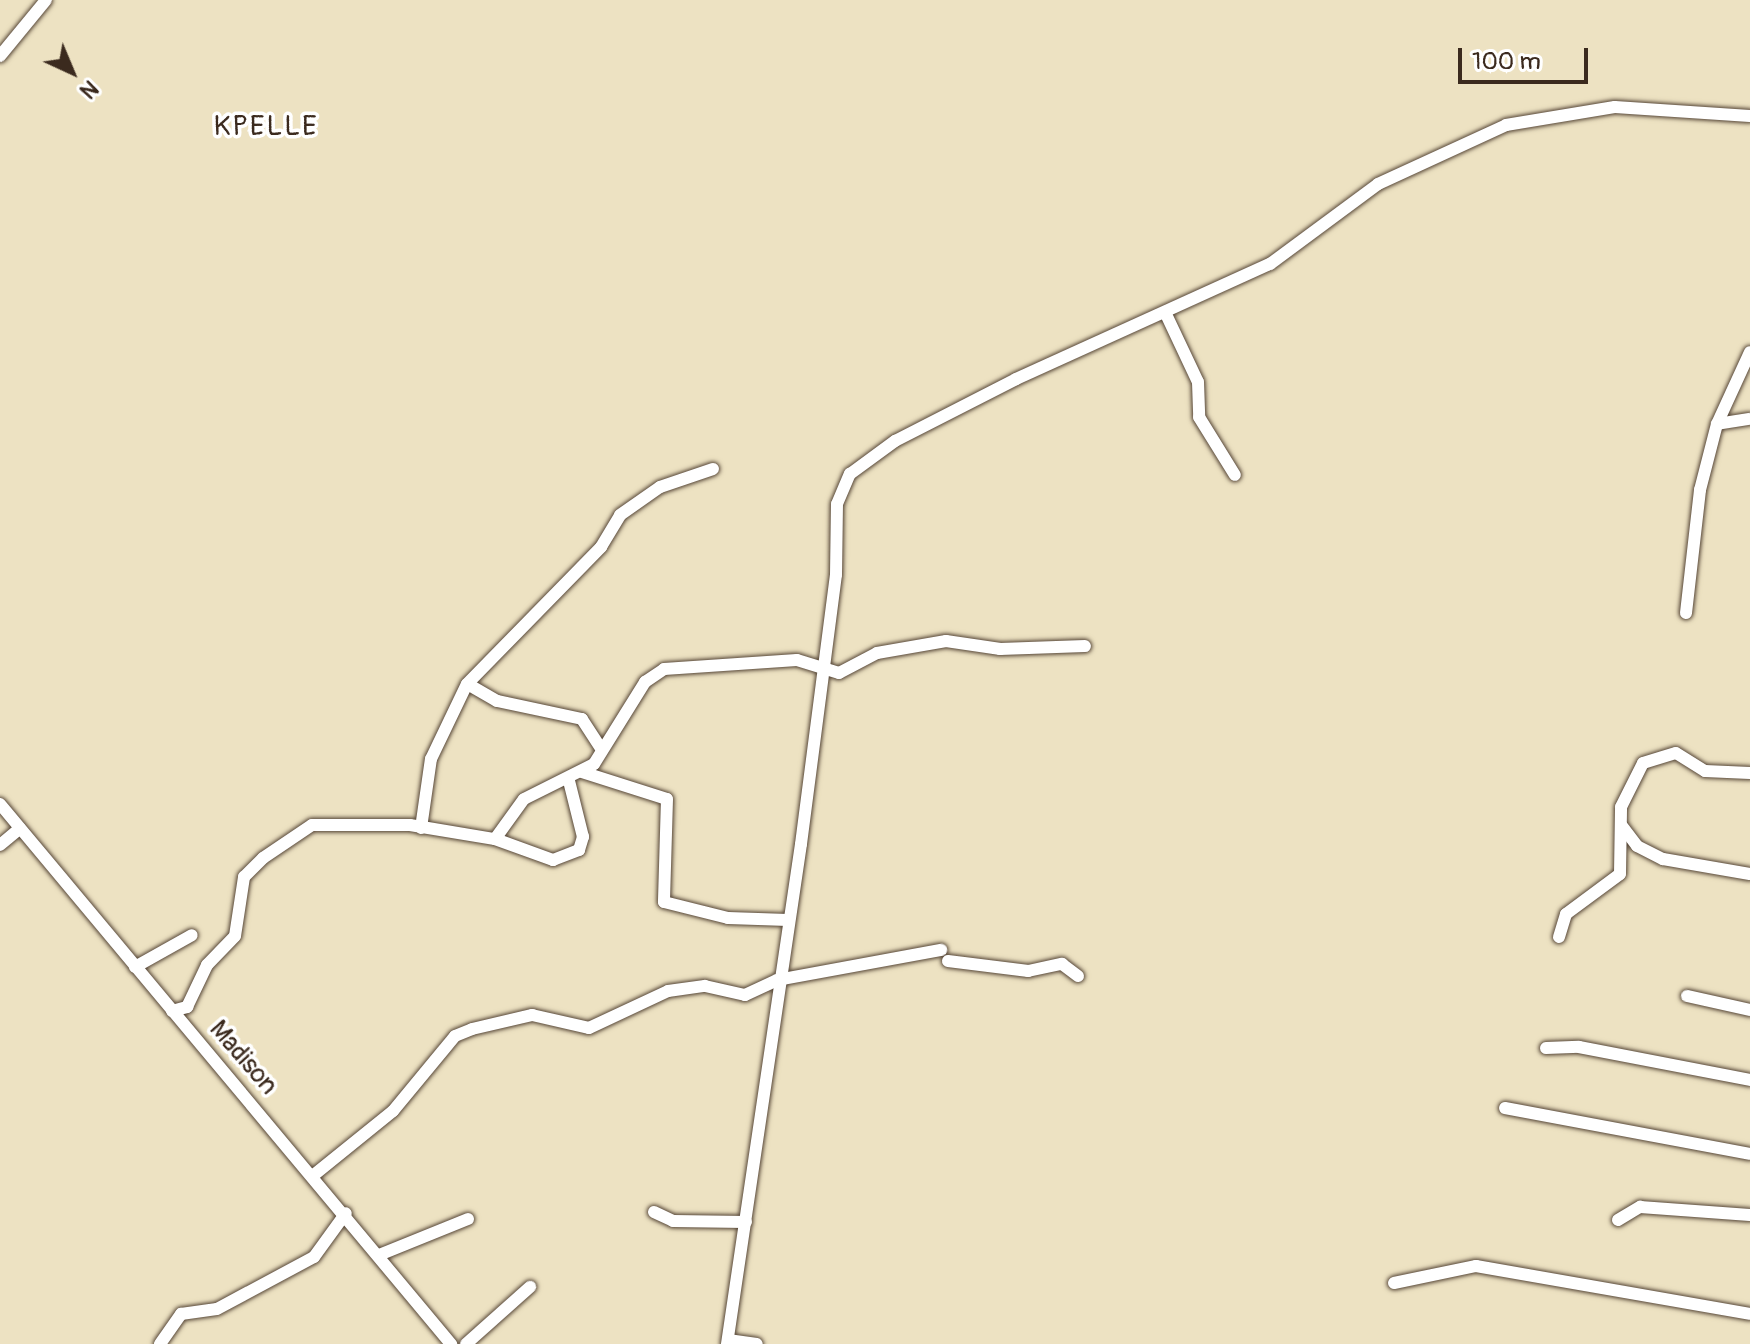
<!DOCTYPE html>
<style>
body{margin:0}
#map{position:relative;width:1750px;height:1344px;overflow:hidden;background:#ede2c2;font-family:Pangolin,sans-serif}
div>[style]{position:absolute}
.roads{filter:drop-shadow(0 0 2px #564637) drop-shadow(0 0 2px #564637)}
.minor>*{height:12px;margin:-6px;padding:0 6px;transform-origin:6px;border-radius:6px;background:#fff}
span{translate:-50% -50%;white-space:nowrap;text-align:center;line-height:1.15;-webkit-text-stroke:7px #fff;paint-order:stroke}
.street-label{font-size:26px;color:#3b2a1e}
.neighbourhood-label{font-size:28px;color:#3b2a1e;letter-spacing:2px}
.north{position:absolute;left:32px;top:32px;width:80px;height:80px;-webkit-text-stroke:6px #fff;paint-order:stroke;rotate:136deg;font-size:22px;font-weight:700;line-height:32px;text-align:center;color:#3b2a1e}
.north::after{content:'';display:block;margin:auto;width:28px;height:36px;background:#3b2a1e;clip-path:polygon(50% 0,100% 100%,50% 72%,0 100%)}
.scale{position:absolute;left:1458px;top:48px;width:130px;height:36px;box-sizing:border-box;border:4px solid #3b2a1e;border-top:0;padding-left:10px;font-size:24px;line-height:28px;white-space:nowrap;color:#3b2a1e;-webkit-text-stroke:6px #fff;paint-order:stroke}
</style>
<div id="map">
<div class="roads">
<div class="minor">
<i style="left:0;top:56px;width:72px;rotate:-50.6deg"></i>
<i style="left:1165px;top:312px;width:77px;rotate:64.8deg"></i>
<i style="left:1198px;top:382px;width:35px;rotate:88deg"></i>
<i style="left:1199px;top:417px;width:68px;rotate:58.2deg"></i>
<i style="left:1717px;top:424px;width:33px;rotate:-9deg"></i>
<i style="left:1686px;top:613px;width:124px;rotate:-83.5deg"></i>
<i style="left:1700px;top:490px;width:68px;rotate:-75.6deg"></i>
<i style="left:1717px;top:424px;width:79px;rotate:-65.4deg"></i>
<i style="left:602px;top:750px;width:37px;rotate:-123deg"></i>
<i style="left:582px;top:719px;width:87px;rotate:-168deg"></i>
<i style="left:497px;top:701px;width:34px;rotate:-150deg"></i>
<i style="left:467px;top:684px;width:192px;rotate:-45.6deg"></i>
<i style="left:601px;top:547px;width:37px;rotate:-59deg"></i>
<i style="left:620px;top:515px;width:49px;rotate:-35deg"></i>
<i style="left:660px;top:487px;width:56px;rotate:-18.8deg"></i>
<i style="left:582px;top:772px;width:89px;rotate:17.6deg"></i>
<i style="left:667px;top:799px;width:103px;rotate:91.7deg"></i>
<i style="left:664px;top:902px;width:66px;rotate:14deg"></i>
<i style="left:728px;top:918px;width:60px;rotate:1.9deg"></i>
<i style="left:0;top:804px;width:704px;rotate:50.13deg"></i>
<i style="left:1622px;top:826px;width:25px;rotate:53deg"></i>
<i style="left:1637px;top:846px;width:29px;rotate:27deg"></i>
<i style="left:1663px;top:859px;width:88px;rotate:9.8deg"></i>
<i style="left:421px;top:828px;width:70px;rotate:-81.8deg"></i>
<i style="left:431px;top:759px;width:83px;rotate:-64.4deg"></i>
<i style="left:495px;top:839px;width:62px;rotate:19.9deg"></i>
<i style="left:553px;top:860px;width:28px;rotate:-21deg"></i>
<i style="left:579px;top:850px;width:14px;rotate:-73deg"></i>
<i style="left:583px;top:837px;width:58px;rotate:-104deg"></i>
<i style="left:0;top:845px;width:26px;rotate:-40deg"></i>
<i style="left:1559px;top:937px;width:24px;rotate:-73deg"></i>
<i style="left:1566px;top:914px;width:67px;rotate:-36.5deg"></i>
<i style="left:1620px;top:874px;width:67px;rotate:-89.1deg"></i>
<i style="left:1621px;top:807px;width:49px;rotate:-63.4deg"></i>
<i style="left:1643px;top:763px;width:34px;rotate:-17deg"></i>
<i style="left:1676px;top:753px;width:34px;rotate:32deg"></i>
<i style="left:1705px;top:771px;width:45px;rotate:2.5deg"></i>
<i style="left:948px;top:961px;width:81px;rotate:7.1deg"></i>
<i style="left:1028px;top:971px;width:35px;rotate:-12deg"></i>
<i style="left:1062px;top:964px;width:20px;rotate:37deg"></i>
<i style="left:135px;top:967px;width:65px;rotate:-29.3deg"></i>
<i style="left:1687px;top:996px;width:65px;rotate:12.5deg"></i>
<i style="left:172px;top:1011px;width:16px;rotate:-15deg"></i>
<i style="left:187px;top:1007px;width:47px;rotate:-64.5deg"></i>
<i style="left:207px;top:965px;width:40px;rotate:-46deg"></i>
<i style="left:235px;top:936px;width:60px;rotate:-81.3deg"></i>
<i style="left:244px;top:877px;width:27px;rotate:-45deg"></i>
<i style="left:263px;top:858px;width:59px;rotate:-34deg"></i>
<i style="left:312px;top:825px;width:98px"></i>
<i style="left:410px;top:825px;width:86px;rotate:9.4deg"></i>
<i style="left:495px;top:839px;width:49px;rotate:-54.1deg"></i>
<i style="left:524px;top:799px;width:78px;rotate:-26.6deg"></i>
<i style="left:594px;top:764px;width:97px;rotate:-58.1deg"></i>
<i style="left:645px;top:682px;width:23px;rotate:-34deg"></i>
<i style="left:664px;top:669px;width:133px;rotate:-3.9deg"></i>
<i style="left:797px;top:660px;width:44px;rotate:17.2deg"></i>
<i style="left:839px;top:673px;width:43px;rotate:-27.8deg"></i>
<i style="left:877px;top:653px;width:70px;rotate:-9.9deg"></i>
<i style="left:946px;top:641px;width:55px;rotate:8.4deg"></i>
<i style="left:1000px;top:649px;width:85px;rotate:-2deg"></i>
<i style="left:1546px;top:1048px;width:33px;rotate:-2deg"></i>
<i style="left:1579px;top:1047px;width:174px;rotate:10.9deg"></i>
<i style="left:1505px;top:1108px;width:249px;rotate:10.6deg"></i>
<i style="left:315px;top:1174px;width:100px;rotate:-38.9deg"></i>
<i style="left:393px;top:1111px;width:97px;rotate:-50.4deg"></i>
<i style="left:455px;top:1036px;width:18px;rotate:-22deg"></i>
<i style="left:472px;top:1029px;width:62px;rotate:-13.1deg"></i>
<i style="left:532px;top:1015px;width:58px;rotate:12.8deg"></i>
<i style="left:589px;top:1028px;width:87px;rotate:-25.1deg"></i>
<i style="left:668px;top:991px;width:37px;rotate:-8deg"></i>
<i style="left:705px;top:986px;width:41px;rotate:12.7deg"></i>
<i style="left:745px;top:995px;width:35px;rotate:-25deg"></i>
<i style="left:777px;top:980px;width:167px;rotate:-10.4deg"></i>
<i style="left:654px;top:1212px;width:21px;rotate:25deg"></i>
<i style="left:673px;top:1221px;width:73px;rotate:0.8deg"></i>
<i style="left:1618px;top:1220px;width:26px;rotate:-31deg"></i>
<i style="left:1640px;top:1207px;width:110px;rotate:4.2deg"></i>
<i style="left:379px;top:1255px;width:96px;rotate:-22deg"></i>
<i style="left:1394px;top:1283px;width:84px;rotate:-11.7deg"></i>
<i style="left:1476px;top:1266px;width:278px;rotate:9.9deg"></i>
<i style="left:728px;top:1340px;width:29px;rotate:8deg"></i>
<i style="left:160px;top:1344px;width:37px;rotate:-55deg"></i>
<i style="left:181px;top:1314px;width:36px;rotate:-8deg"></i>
<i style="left:217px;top:1309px;width:110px;rotate:-28.2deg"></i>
<i style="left:314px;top:1257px;width:54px;rotate:-54deg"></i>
<i style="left:466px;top:1344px;width:86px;rotate:-41.7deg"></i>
<i style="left:727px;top:1344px;width:505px;rotate:-81.58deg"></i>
<i style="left:801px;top:844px;width:271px;rotate:-82.6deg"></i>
<i style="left:836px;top:575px;width:71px;rotate:-89.2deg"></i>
<i style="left:837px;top:504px;width:33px;rotate:-67deg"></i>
<i style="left:850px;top:474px;width:56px;rotate:-36.3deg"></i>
<i style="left:895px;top:441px;width:136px;rotate:-27.1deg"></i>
<i style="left:1016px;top:379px;width:279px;rotate:-24.4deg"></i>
<i style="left:1270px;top:264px;width:134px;rotate:-36.5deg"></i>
<i style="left:1378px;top:184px;width:141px;rotate:-24.7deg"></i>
<i style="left:1506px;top:125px;width:110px;rotate:-9.4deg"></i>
<i style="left:1615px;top:107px;width:135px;rotate:3.8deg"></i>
</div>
</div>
<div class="street-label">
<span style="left:243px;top:1058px;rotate:49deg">Madison</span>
</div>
<div class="neighbourhood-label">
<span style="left:266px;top:127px">KPELLE</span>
</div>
<div class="north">N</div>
<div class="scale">100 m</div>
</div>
